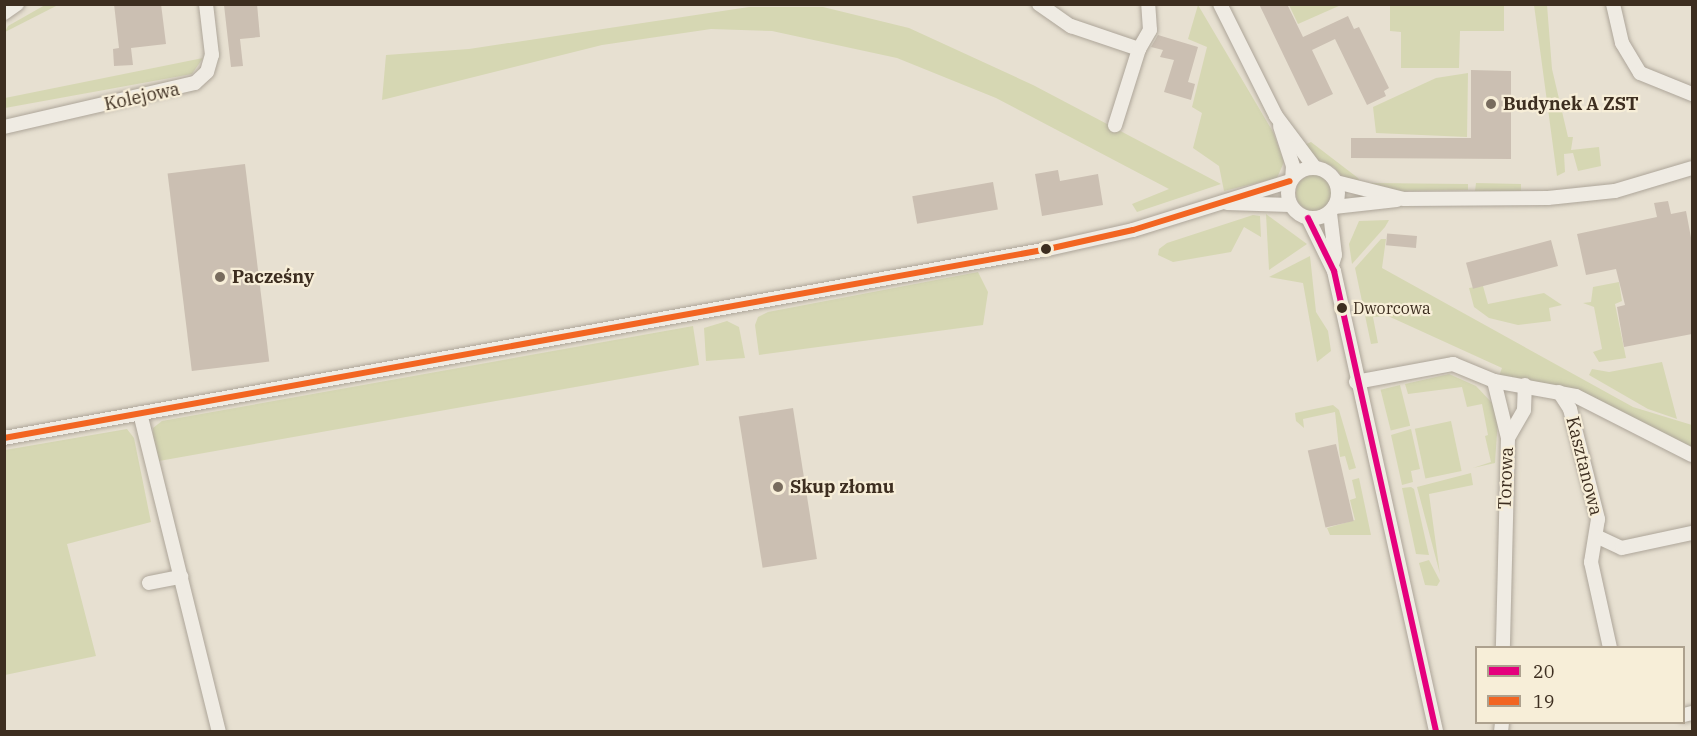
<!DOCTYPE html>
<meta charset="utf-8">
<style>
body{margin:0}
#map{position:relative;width:1697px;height:736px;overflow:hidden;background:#e7e0d1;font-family:"IBM Plex Serif",serif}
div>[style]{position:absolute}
.green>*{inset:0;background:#d6d7b3;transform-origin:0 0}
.round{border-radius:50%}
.building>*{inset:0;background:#cbbfb2;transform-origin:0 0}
.roads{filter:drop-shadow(0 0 2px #ada599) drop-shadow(0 0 2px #ada599)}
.minor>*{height:14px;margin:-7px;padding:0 7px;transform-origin:7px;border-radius:7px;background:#efebe3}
.minor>.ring{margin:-7px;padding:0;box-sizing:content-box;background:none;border:14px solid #efebe3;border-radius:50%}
.bus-1>*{height:6px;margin:-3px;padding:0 3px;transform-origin:3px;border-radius:3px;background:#e5007d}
.bus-2>*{height:6px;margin:-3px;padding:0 3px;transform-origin:3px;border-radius:3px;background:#f26522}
.dots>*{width:16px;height:16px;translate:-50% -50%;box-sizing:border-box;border:3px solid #f7eed8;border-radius:50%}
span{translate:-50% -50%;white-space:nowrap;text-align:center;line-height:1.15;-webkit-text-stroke:4.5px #f7eed8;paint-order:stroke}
.bus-label{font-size:16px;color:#3d2e20}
.left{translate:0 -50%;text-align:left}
.street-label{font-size:18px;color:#3d2e20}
.poi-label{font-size:18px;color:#3d2e20;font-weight:700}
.frame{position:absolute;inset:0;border:6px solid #3d2e20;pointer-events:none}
.legend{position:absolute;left:1475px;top:646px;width:210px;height:78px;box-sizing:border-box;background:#f7eed8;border:2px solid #ada18e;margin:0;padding:8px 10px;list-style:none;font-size:18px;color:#3d2e20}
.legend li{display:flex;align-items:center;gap:12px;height:30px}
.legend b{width:30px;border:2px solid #ada18e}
</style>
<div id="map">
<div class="green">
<i style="clip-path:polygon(45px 5px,58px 5px,5px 32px,8px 26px)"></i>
<i style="clip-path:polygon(1198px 5px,1273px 132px,1284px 162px,1277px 178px,1224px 191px,1219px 166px,1193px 148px,1202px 113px,1192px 107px,1207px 47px,1188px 39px)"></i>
<i style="clip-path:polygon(1289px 5px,1341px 5px,1298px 24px)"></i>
<i style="clip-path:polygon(1390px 5px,1504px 5px,1504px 31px,1460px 31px,1459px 68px,1401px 68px,1401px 32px,1390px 31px)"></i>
<i style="clip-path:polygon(1534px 5px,1547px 5px,1552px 69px,1568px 137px,1573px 137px,1571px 150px,1599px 147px,1601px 166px,1578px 171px,1573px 153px,1564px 154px,1565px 172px,1557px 176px)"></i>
<i style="clip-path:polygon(749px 7px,823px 7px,909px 28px,1033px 85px,1221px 184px,1137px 212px,1132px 204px,1169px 189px,996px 98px,897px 58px,772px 31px,711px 29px,602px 45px,382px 100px,386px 55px,469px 49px)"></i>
<i style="clip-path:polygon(203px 58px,192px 74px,5px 108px,5px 98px)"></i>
<i style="clip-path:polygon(1468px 73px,1467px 137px,1376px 133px,1373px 107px,1436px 78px)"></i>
<i style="clip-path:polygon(1311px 142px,1358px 178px,1361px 183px,1345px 180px,1334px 167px,1312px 157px,1302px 146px)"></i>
<i class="round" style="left:1296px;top:175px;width:36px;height:36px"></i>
<i style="clip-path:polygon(1369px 183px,1468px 184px,1468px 190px,1397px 191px,1368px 188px)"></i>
<i style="clip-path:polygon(1476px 183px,1521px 184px,1521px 191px,1475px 191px)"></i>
<i style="clip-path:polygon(1266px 214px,1307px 244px,1269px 270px)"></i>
<i style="clip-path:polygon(1253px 215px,1260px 216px,1261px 237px,1244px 227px,1231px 252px,1173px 262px,1158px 255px,1159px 249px,1167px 243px)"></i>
<i style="clip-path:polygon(1389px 220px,1385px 227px,1352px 264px,1349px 244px,1359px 221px)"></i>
<i style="clip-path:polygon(1381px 239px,1386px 239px,1382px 268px,1633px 407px,1692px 425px,1692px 450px,1563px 386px,1499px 376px,1502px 368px,1388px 316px,1373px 317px,1378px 343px,1371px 344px,1355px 268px)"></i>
<i style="clip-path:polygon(1310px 256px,1316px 312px,1328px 331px,1331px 351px,1317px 362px,1303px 283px,1269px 277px)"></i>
<i style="clip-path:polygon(978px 272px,988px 292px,983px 325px,759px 355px,755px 325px,758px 317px,768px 312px)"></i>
<i style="clip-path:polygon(1619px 282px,1622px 301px,1615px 304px,1626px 358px,1599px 362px,1593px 352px,1602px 349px,1594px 307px,1583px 303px,1591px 302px,1593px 287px)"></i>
<i style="clip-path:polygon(1483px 286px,1488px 304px,1544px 293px,1562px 305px,1549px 308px,1551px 321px,1518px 325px,1489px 318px,1474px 307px,1469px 288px)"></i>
<i style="clip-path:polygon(727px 321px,739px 327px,745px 358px,706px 361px,704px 328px)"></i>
<i style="clip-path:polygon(693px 326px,699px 365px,159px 461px,153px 438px,153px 428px,162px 421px)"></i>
<i style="clip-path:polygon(1662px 362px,1677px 419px,1648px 409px,1589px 375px,1592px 369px,1609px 372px)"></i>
<i style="clip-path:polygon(1449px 374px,1476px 386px,1493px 404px,1498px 418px,1495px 463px,1473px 468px,1491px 462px,1485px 436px,1488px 435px,1482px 404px,1467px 407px,1462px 387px,1408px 394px,1405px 384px)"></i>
<i style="left:1400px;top:385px;width:42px;height:20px;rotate:76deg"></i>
<i style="clip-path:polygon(1333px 405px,1339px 410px,1356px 468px,1349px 470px,1345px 456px,1340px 457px,1335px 412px,1303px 419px,1304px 428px,1296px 421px,1295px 413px)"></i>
<i style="left:1451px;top:421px;width:51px;height:37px;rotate:78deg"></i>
<i style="clip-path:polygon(127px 429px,134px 438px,151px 522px,67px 544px,96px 656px,5px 675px,5px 450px)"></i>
<i style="clip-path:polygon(1411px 429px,1420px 469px,1411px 471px,1413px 482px,1402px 485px,1391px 435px)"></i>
<i style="clip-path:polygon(1471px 473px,1473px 485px,1429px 494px,1440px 574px,1417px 487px)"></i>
<i style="clip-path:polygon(1359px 478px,1371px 535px,1330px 535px,1327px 528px,1355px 520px,1350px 500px,1356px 498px,1352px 480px)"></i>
<i style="clip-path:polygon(1411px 487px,1414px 489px,1429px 555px,1416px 554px,1402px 488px)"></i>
<i style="clip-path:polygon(1429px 560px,1440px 581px,1437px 586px,1425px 585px,1419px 563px)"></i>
</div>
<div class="building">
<i style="clip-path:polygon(114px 4px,161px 4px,166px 44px,131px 48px,133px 65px,114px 66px,113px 49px,119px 48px)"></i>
<i style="clip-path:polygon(257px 4px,260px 37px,240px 39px,243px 66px,231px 67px,224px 5px)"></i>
<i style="clip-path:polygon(1259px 4px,1287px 4px,1303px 37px,1348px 16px,1354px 29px,1359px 27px,1389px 88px,1384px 91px,1386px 96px,1367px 105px,1335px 39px,1312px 50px,1333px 94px,1308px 106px)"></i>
<i style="clip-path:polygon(1158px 35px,1198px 47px,1188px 82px,1195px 84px,1191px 100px,1164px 92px,1174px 60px,1160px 57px,1163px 50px,1151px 47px)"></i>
<i style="clip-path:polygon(1471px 70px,1511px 71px,1511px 159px,1351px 158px,1351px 138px,1471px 138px)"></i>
<i style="left:245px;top:164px;width:199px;height:78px;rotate:83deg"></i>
<i style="clip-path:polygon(1058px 170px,1060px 181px,1098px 174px,1103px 205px,1042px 216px,1035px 174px)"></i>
<i style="left:993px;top:182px;width:28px;height:82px;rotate:80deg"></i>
<i style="clip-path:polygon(1668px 201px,1671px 214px,1686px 211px,1692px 243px,1692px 334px,1624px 347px,1617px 307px,1625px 305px,1616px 269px,1586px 275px,1577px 234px,1657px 217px,1654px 203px)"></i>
<i style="left:1417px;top:236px;width:12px;height:30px;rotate:95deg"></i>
<i style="left:1551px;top:240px;width:27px;height:88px;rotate:75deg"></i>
<i style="left:793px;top:408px;width:153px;height:55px;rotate:81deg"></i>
<i style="left:1336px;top:444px;width:79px;height:29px;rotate:77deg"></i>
</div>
<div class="roads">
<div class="minor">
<i style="left:1039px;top:4px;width:39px;rotate:35deg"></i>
<i style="left:1071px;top:26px;width:72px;rotate:18.7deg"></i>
<i style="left:1139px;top:49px;width:80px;rotate:107.5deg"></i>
<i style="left:1220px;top:4px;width:125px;rotate:63.4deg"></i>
<i style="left:1276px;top:116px;width:65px;rotate:53.1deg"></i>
<i style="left:1613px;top:4px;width:40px;rotate:77deg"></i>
<i style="left:1622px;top:43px;width:35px;rotate:59deg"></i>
<i style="left:1640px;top:73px;width:56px;rotate:22deg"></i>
<i style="left:4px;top:13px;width:16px;rotate:-35deg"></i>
<i style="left:1139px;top:49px;width:22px;rotate:-60deg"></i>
<i style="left:1150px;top:30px;width:26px;rotate:-94deg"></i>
<i style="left:1280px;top:126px;width:42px;rotate:72deg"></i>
<i style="left:1293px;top:166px;width:13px;rotate:94deg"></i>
<i style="left:4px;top:127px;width:196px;rotate:-13deg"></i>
<i style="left:195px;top:83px;width:16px;rotate:-43deg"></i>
<i style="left:207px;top:72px;width:18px;rotate:-74deg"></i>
<i style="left:212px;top:55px;width:51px;rotate:-96.7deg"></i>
<i class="ring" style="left:1288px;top:168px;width:36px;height:36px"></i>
<i style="left:1336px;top:182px;width:70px;rotate:14deg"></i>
<i style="left:1404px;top:199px;width:144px;rotate:-0.4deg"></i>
<i style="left:1548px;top:198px;width:67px;rotate:-6deg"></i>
<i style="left:1615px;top:191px;width:80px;rotate:-16.6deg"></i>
<i style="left:1227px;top:203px;width:63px;rotate:1.8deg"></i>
<i style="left:1334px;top:207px;width:63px;rotate:-6.3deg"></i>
<i style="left:1330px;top:213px;width:42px;rotate:83.2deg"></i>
<i style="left:1335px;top:255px;width:10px;rotate:107deg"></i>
<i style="left:1308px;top:218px;width:59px;rotate:63.9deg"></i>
<i style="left:1334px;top:271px;width:472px;rotate:77.5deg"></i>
<i style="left:1494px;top:381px;width:83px;rotate:10.4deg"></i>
<i style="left:1576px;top:396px;width:130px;rotate:27deg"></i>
<i style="left:1356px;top:382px;width:99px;rotate:-10.5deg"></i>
<i style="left:1453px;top:364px;width:44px;rotate:22.5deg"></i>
<i style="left:1494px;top:381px;width:59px;rotate:76.2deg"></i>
<i style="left:1508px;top:438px;width:210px;rotate:91.4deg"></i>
<i style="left:1559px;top:392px;width:20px;rotate:57deg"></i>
<i style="left:1570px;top:409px;width:114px;rotate:75.7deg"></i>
<i style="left:1598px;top:519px;width:44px;rotate:99.2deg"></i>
<i style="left:1591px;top:562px;width:88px;rotate:77.5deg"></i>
<i style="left:140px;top:413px;width:329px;rotate:76.1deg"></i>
<i style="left:4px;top:438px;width:1061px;rotate:-10.26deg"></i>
<i style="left:1048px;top:249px;width:87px;rotate:-12.6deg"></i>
<i style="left:1133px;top:230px;width:164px;rotate:-17.3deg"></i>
<i style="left:1508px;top:438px;width:32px;rotate:-60deg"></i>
<i style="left:1524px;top:410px;width:25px;rotate:-88deg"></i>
<i style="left:1598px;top:537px;width:26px;rotate:25deg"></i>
<i style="left:1622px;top:548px;width:72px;rotate:-12.1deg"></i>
<i style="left:149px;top:583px;width:33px;rotate:-11deg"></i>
<i style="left:1684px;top:715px;width:8px;rotate:-14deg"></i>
<i style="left:1501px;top:732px;width:10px;rotate:-84deg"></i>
</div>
</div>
<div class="bus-1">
<i style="left:1308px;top:218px;width:59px;rotate:63.9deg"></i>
<i style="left:1334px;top:271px;width:472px;rotate:77.5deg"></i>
</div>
<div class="bus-2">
<i style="left:4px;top:438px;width:1061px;rotate:-10.26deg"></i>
<i style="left:1048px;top:249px;width:87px;rotate:-12.6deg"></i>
<i style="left:1133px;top:230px;width:164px;rotate:-17.3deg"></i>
</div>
<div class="dots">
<i style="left:1491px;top:104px;background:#786c5e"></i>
<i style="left:1046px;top:249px;background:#3d2e20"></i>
<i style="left:220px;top:277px;background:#786c5e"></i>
<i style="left:1342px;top:308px;background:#3d2e20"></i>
<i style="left:778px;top:487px;background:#786c5e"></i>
</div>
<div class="bus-label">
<span class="left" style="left:1353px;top:308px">Dworcowa</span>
</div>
<div class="street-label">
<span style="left:142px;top:97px;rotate:-12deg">Kolejowa</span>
<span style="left:1584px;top:466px;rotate:76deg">Kasztanowa</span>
<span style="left:1506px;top:478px;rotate:-88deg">Torowa</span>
</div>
<div class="poi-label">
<span class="left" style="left:1503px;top:104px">Budynek A ZST</span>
<span class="left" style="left:232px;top:277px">Pacześny</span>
<span class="left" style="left:790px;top:487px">Skup złomu</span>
</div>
<div class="frame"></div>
<ul class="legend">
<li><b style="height:8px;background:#e5007d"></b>20</li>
<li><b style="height:8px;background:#f26522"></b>19</li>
</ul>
</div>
